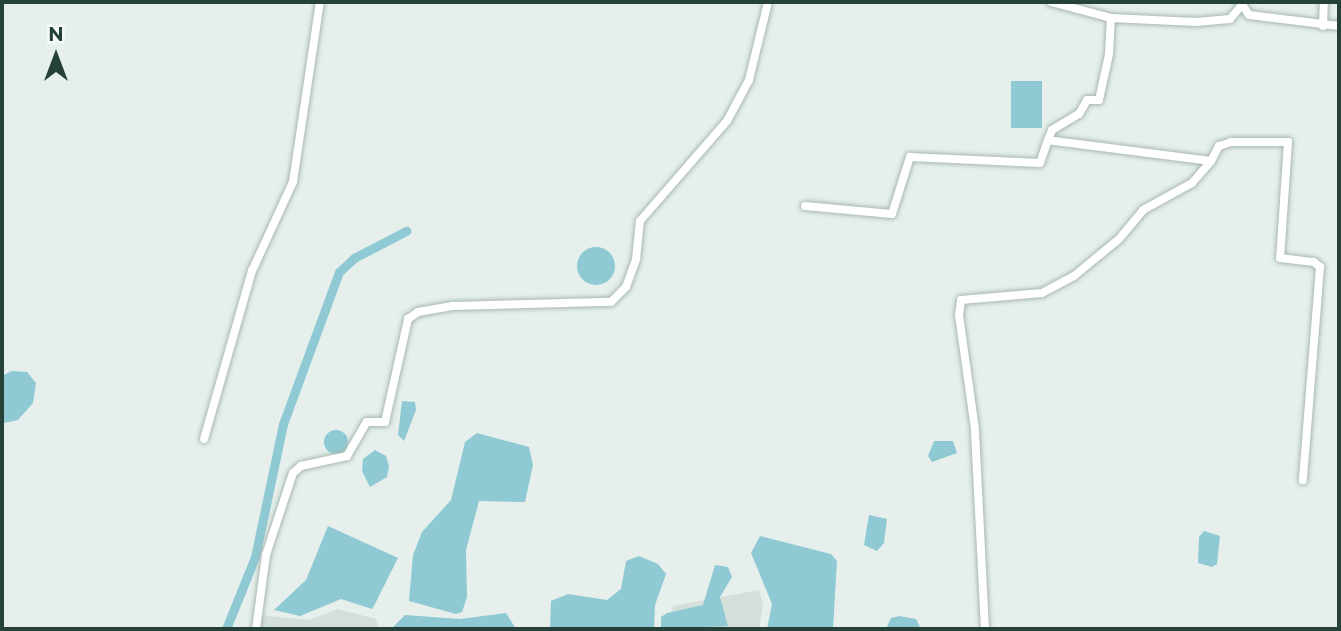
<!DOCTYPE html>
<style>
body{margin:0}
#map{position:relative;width:1341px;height:631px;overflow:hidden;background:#e6efeb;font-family:Montserrat,sans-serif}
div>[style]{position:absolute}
.built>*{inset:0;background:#d4dfda}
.water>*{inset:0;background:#8ec9d4;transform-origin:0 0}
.round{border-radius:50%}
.canal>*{height:9px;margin:-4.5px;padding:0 4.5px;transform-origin:4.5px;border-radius:4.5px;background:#8ec9d4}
.roads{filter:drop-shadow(0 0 2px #a8b8b2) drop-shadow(0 0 2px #a8b8b2)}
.minor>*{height:8px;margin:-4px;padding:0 4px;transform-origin:4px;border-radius:4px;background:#fff}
span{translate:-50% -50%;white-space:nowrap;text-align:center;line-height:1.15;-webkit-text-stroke:7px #f7fbf9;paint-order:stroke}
.frame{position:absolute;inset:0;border:4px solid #24423a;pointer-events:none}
.north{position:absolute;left:21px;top:21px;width:70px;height:70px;-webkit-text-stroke:5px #f7fbf9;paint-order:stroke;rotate:0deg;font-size:19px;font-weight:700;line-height:28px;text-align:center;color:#24423a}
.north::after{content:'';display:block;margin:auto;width:24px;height:32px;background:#24423a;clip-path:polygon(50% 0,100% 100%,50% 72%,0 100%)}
</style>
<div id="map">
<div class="built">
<i style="clip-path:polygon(759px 590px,763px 604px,759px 629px,666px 629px,673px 606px)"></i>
<i style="clip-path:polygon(338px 609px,376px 619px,379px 629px,253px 629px,259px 615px,309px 620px)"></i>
</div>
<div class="water">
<i style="left:1011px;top:81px;width:31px;height:47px"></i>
<i class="round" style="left:577px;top:247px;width:38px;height:38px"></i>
<i style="clip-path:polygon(12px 371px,27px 372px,36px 383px,33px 403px,18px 420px,4px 423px,2px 376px)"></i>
<i style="clip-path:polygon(402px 401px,415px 402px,416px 410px,404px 441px,398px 435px)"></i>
<i class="round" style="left:324px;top:430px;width:24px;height:24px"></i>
<i style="clip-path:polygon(477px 433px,529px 447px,533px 465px,525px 502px,479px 501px,466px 550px,467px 597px,462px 612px,456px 614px,409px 601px,413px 555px,422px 532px,451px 500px,465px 442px)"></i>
<i style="clip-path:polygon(934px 441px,953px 441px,957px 453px,932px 462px,928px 456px)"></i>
<i style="clip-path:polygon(375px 450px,386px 456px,389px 466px,387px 477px,370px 487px,362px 471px,363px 459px)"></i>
<i style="clip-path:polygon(869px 515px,887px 519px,884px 543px,877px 551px,864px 545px)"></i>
<i style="clip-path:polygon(328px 526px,398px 558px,376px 602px,372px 609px,341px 599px,300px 616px,274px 610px,306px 580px)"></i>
<i style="clip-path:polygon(1204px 531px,1220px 536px,1217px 564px,1212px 567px,1198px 563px,1199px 537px)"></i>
<i style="clip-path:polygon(760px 536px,831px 554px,837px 561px,833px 629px,767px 629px,772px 604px,751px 553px)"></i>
<i style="clip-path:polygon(639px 556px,658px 564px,666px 574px,655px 605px,654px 629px,550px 629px,551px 601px,568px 594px,607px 600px,621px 589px,626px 561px)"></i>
<i style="clip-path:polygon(715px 565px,728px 567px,732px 577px,720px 597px,728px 626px,661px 629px,661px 617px,667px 613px,703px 605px)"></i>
<i style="clip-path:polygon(506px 613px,516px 629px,391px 629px,405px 615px,460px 619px)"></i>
<i style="clip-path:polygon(899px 616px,916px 619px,921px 629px,886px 629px,891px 618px)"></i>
</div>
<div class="canal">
<i style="left:226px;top:629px;width:78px;rotate:-68.1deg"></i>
<i style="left:255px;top:557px;width:136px;rotate:-78.1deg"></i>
<i style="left:283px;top:424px;width:162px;rotate:-69.8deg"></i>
<i style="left:339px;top:272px;width:21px;rotate:-43deg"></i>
<i style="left:354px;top:258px;width:59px;rotate:-27.4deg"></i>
</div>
<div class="roads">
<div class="minor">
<i style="left:1051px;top:2px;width:62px;rotate:14.9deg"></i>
<i style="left:1111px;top:18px;width:85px;rotate:2.7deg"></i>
<i style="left:1196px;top:22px;width:34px;rotate:-5deg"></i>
<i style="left:1230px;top:19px;width:17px;rotate:-50deg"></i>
<i style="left:1241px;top:3px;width:14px;rotate:56deg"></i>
<i style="left:1249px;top:15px;width:91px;rotate:7deg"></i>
<i style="left:1323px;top:26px;width:24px;rotate:-88deg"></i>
<i style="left:1211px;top:161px;width:17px;rotate:-62deg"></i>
<i style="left:1219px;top:146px;width:13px;rotate:-18deg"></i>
<i style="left:1231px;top:142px;width:57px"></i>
<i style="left:1288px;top:142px;width:116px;rotate:93.9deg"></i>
<i style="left:1280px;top:258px;width:34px;rotate:7deg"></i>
<i style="left:1314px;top:262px;width:8px;rotate:40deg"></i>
<i style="left:1320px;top:267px;width:214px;rotate:94.6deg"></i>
<i style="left:805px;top:206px;width:87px;rotate:5.3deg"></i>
<i style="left:892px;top:214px;width:60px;rotate:-72.5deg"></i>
<i style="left:910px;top:157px;width:130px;rotate:2.6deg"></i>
<i style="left:1040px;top:163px;width:24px;rotate:-71deg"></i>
<i style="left:204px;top:439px;width:175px;rotate:-74.1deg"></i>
<i style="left:252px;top:271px;width:98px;rotate:-65.3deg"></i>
<i style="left:293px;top:182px;width:182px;rotate:-81.5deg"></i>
<i style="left:256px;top:629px;width:75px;rotate:-82.3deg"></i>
<i style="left:266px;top:555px;width:86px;rotate:-71.8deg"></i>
<i style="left:293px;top:473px;width:11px;rotate:-41deg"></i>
<i style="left:301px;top:466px;width:47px;rotate:-12.3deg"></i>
<i style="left:347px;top:456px;width:39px;rotate:-60deg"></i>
<i style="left:367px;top:422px;width:18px"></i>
<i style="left:385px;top:422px;width:106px;rotate:-77.4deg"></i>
<i style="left:408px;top:319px;width:12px;rotate:-35deg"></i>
<i style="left:418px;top:312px;width:36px;rotate:-10deg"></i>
<i style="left:453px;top:306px;width:158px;rotate:-1.5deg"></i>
<i style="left:611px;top:302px;width:21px;rotate:-45deg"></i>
<i style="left:626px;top:287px;width:30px;rotate:-70deg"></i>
<i style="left:636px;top:259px;width:38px;rotate:-84deg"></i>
<i style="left:640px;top:221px;width:133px;rotate:-49deg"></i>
<i style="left:727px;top:121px;width:47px;rotate:-61.8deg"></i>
<i style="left:749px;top:80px;width:80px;rotate:-76.3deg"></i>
<i style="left:985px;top:629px;width:200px;rotate:-92.9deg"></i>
<i style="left:975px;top:429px;width:115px;rotate:-98deg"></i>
<i style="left:959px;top:315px;width:15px;rotate:-82deg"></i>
<i style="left:961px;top:300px;width:81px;rotate:-4.9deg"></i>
<i style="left:1042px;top:293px;width:36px;rotate:-28deg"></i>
<i style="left:1074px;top:276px;width:58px;rotate:-39.4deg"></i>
<i style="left:1119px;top:239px;width:38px;rotate:-50deg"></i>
<i style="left:1143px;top:210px;width:56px;rotate:-28.9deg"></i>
<i style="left:1192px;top:183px;width:29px;rotate:-49deg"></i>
<i style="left:1211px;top:161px;width:164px;rotate:-172.7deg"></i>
<i style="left:1048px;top:140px;width:11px;rotate:-68deg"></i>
<i style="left:1052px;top:130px;width:31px;rotate:-31deg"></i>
<i style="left:1079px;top:114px;width:16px;rotate:-60deg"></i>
<i style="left:1087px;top:100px;width:12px"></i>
<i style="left:1099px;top:100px;width:47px;rotate:-77.7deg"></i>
<i style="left:1109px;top:54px;width:36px;rotate:-87deg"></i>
</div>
</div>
<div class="frame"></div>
<div class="north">N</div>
</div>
